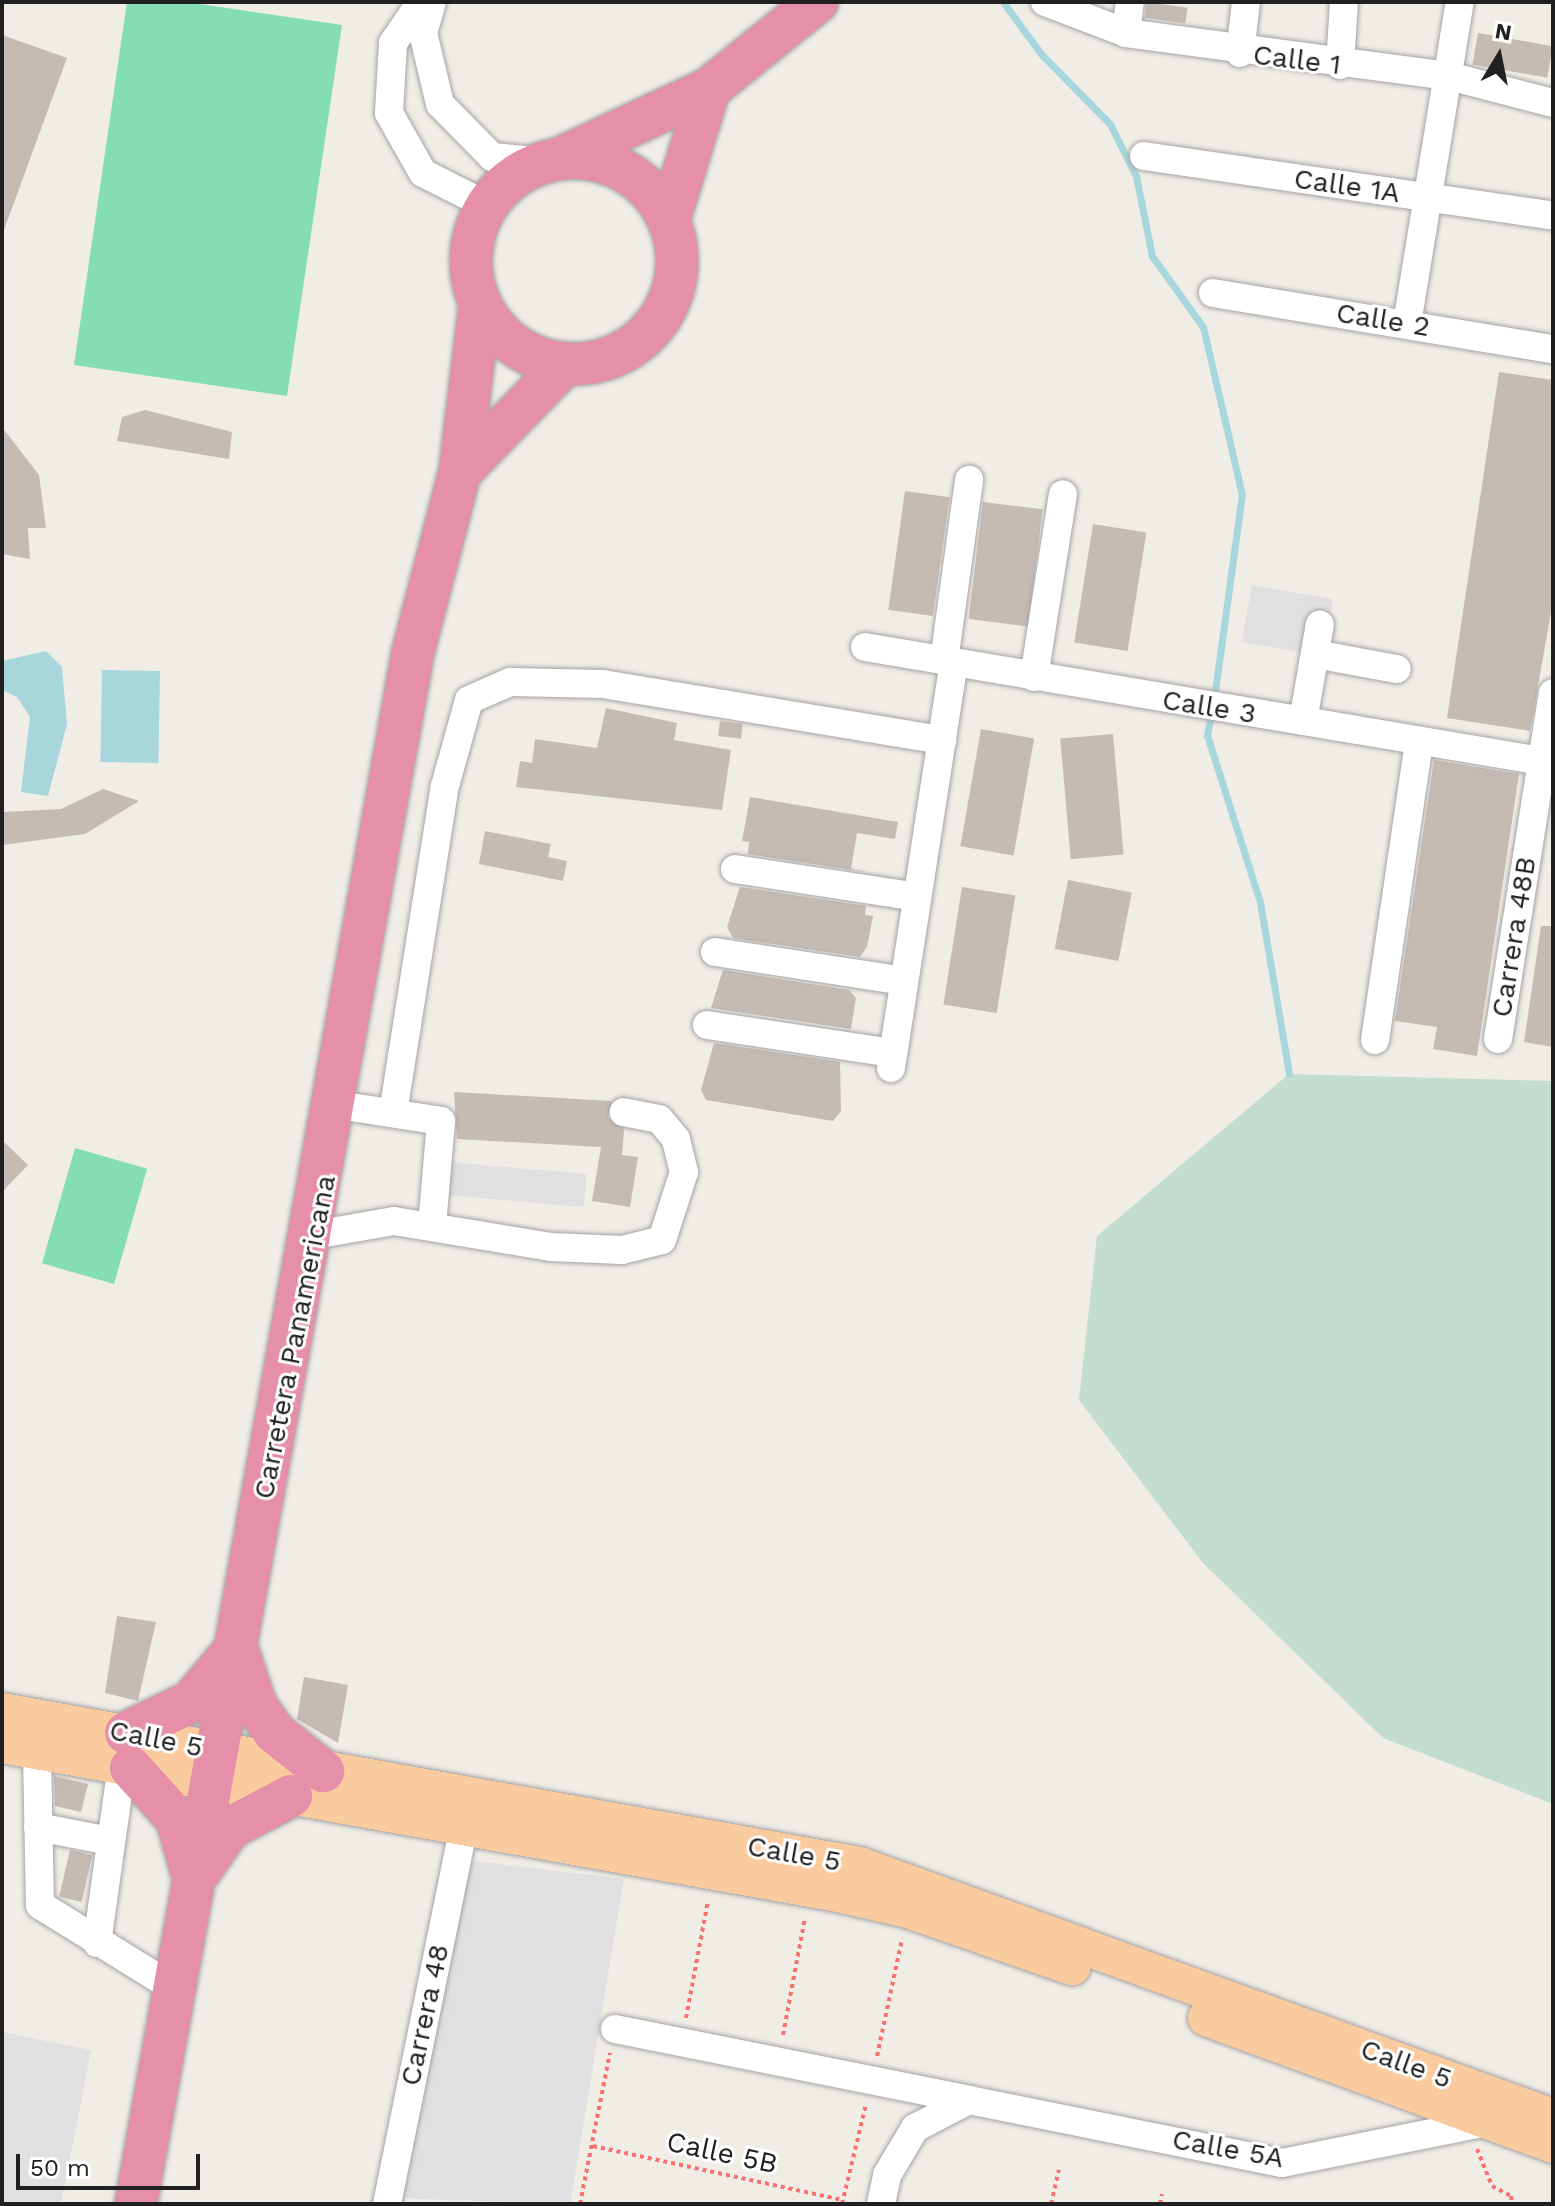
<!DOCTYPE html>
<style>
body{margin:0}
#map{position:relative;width:1555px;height:2206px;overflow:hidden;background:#f0ece6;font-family:"Work Sans",sans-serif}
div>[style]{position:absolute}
.wetland>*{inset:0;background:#c3decf}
.pitch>*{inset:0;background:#85deb3;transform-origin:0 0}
.parking>*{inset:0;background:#e0e0e0;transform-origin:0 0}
.water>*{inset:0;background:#a7d6dd;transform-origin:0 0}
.stream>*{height:7px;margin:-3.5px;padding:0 3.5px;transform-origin:3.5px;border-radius:3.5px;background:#a7d6dd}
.building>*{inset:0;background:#c5bbb5;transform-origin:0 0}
.path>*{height:4px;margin-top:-2px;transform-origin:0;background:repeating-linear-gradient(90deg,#f8706f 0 4px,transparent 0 8px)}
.roads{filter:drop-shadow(0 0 2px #a4a4a4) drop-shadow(0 0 2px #a4a4a4)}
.minor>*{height:28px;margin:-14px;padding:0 14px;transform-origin:14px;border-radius:14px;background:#fff}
.major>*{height:36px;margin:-18px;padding:0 18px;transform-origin:18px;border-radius:18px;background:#fbcba0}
.highway>*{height:42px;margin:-21px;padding:0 21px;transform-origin:21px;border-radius:21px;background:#e68fa8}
.highway>.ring{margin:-21px;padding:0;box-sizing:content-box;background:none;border:42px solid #e68fa8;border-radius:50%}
span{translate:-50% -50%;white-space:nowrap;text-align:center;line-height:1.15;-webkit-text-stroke:6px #fff;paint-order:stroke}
.street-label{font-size:28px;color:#202020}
.frame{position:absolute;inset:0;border:4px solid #202020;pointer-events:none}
.north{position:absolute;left:1459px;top:16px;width:80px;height:80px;-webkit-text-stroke:6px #fff;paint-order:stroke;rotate:10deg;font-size:22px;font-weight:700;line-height:32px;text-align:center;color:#202020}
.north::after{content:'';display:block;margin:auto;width:28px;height:36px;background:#202020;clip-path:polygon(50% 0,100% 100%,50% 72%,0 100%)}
.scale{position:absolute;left:16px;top:2154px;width:184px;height:36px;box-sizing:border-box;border:4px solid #202020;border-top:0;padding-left:10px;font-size:24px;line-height:28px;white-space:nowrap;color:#202020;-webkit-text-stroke:6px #fff;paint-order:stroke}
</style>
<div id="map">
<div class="wetland">
<i style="clip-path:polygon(1289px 1074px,1553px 1081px,1553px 1804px,1383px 1738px,1203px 1563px,1079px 1400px,1097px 1236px)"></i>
</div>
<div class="pitch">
<i style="clip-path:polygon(127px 2px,186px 2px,342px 25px,287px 396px,74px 365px)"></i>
<i style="left:75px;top:1148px;width:75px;height:120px;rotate:16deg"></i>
</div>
<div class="parking">
<i style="left:1252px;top:585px;width:82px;height:58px;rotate:10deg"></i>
<i style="left:448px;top:1162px;width:139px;height:33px;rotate:5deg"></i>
<i style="clip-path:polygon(465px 1860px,624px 1879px,570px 2204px,391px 2198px)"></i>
<i style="clip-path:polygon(2px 2032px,91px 2050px,61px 2204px,2px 2204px)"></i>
</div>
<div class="water">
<i style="clip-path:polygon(46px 651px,62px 667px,67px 724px,48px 796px,21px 792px,30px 717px,17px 697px,2px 690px,2px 661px)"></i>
<i style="left:102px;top:670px;width:58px;height:92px;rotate:1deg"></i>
</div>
<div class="stream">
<i style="left:1003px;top:2px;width:66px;rotate:53.7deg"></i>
<i style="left:1042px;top:55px;width:97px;rotate:45.4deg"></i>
<i style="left:1110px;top:124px;width:58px;rotate:63.4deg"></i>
<i style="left:1136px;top:176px;width:82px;rotate:78.7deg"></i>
<i style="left:1152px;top:256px;width:87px;rotate:54.3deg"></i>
<i style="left:1203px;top:327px;width:171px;rotate:76.9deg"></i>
<i style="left:1242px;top:494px;width:207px;rotate:97.8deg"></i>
<i style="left:1212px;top:711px;width:25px;rotate:102deg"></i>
<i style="left:1207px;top:735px;width:175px;rotate:72.4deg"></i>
<i style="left:1260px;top:902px;width:174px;rotate:80.4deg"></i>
</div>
<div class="building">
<i style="left:1147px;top:2px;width:41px;height:16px;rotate:8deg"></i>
<i style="left:1478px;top:33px;width:76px;height:32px;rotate:10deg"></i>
<i style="clip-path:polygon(2px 35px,67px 58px,4px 230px,2px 229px)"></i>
<i style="clip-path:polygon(1499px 372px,1553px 380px,1553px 601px,1530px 731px,1447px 718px)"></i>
<i style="clip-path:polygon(145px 410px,232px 432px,229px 459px,117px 441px,122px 417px)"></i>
<i style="clip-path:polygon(2px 427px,39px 475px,46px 528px,28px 528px,30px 559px,2px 554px)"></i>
<i style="left:905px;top:491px;width:45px;height:120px;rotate:8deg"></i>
<i style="left:983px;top:502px;width:60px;height:118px;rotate:7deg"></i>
<i style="left:1093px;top:524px;width:54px;height:120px;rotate:9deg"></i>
<i style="clip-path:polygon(606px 708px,677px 723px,674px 740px,731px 750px,722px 810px,516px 787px,520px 761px,532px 763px,535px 739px,597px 748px)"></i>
<i style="left:720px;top:721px;width:23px;height:15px;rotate:7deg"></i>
<i style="left:981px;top:729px;width:54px;height:119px;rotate:10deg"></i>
<i style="left:1113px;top:734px;width:121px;height:53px;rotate:85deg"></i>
<i style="clip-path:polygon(1434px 760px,1519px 774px,1477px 1056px,1433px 1049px,1437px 1027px,1395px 1021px)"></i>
<i style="clip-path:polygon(103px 789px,139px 801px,85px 834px,2px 845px,2px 812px,61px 809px)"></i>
<i style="clip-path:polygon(750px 797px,898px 822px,895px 839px,857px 833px,851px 869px,872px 873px,748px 854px,749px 842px,742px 841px)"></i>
<i style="clip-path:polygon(485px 831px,551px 844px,548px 857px,567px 861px,563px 881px,479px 864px)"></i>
<i style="left:1068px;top:880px;width:65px;height:70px;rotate:11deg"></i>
<i style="clip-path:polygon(740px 887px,866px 906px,865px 915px,873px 916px,867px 947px,860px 957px,733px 938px,727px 927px)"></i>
<i style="left:962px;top:887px;width:54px;height:119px;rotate:9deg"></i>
<i style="clip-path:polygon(1541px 926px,1553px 926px,1553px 1047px,1524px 1042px)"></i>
<i style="clip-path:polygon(723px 970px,849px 990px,856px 998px,851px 1029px,711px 1008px)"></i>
<i style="clip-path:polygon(714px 1043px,840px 1062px,841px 1111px,833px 1121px,706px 1100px,701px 1090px)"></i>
<i style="clip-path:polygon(454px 1092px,612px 1101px,608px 1117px,624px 1129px,622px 1155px,638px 1157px,630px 1207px,592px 1201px,601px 1147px,457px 1139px)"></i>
<i style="clip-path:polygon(2px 1140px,28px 1165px,2px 1192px)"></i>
<i style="clip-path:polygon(117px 1616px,156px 1622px,138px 1701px,105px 1693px)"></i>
<i style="clip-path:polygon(304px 1677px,348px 1685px,338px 1743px,297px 1719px)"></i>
<i style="clip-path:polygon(54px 1776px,88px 1784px,81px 1812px,55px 1806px)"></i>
<i style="left:70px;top:1850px;width:23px;height:48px;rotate:13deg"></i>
</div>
<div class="path">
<i style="left:686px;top:2018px;width:119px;rotate:-79.4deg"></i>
<i style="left:783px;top:2035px;width:119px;rotate:-79.4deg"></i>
<i style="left:877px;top:2056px;width:120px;rotate:-77.9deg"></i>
<i style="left:593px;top:2146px;width:256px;rotate:12.2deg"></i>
<i style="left:1477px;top:2149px;width:40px;rotate:68deg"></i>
<i style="left:1492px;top:2186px;width:21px;rotate:28deg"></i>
<i style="left:1511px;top:2196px;width:8px;rotate:83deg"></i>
<i style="left:580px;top:2204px;width:154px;rotate:-78.8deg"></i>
<i style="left:842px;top:2204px;width:103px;rotate:-76.5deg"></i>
<i style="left:1051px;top:2204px;width:35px;rotate:-77deg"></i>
<i style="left:1160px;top:2204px;width:10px;rotate:-79deg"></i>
</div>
<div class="roads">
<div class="minor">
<i style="left:421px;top:2px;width:50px;rotate:124.3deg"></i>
<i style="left:393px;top:43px;width:70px;rotate:93.3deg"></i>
<i style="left:389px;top:113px;width:69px;rotate:60.5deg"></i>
<i style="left:423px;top:173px;width:71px;rotate:26.9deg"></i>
<i style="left:432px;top:2px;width:32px;rotate:106deg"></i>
<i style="left:423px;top:33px;width:73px;rotate:76.5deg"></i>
<i style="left:440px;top:104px;width:74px;rotate:45.5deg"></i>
<i style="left:492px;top:157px;width:53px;rotate:5.4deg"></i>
<i style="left:1045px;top:2px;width:87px;rotate:20.9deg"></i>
<i style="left:1126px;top:33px;width:326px;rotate:7.6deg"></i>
<i style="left:1449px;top:76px;width:107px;rotate:14.6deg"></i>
<i style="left:1126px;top:33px;width:31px;rotate:-83deg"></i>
<i style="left:1240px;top:53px;width:51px;rotate:-83.3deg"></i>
<i style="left:1340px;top:65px;width:63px;rotate:-86.4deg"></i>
<i style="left:1144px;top:156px;width:410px;rotate:8.3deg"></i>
<i style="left:1213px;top:293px;width:345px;rotate:9.4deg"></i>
<i style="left:1407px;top:324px;width:326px;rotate:-80.7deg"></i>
<i style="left:865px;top:647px;width:698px;rotate:9.57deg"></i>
<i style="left:1315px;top:654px;width:83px;rotate:10.4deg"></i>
<i style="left:944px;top:661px;width:183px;rotate:-82.1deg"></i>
<i style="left:1034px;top:677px;width:185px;rotate:-81deg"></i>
<i style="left:1303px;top:721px;width:98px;rotate:-80.1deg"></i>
<i style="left:735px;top:869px;width:184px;rotate:8.7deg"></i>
<i style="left:715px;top:952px;width:191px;rotate:8.7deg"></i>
<i style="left:707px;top:1025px;width:188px;rotate:8.6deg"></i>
<i style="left:1498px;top:1039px;width:350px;rotate:-81deg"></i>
<i style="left:1375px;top:1040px;width:300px;rotate:-81.6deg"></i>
<i style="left:891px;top:1068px;width:410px;rotate:-81.2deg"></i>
<i style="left:338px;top:1105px;width:104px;rotate:8.8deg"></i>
<i style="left:441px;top:1121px;width:104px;rotate:94.9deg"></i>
<i style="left:393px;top:1113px;width:331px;rotate:-81deg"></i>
<i style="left:445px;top:786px;width:89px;rotate:-74.4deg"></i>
<i style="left:469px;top:700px;width:45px;rotate:-23.7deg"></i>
<i style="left:510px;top:682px;width:93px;rotate:1.2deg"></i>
<i style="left:603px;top:684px;width:344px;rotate:9.4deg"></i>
<i style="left:314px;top:1235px;width:81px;rotate:-9.9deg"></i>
<i style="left:394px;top:1221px;width:159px;rotate:9.4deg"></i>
<i style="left:551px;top:1247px;width:71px;rotate:2.4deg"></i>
<i style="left:622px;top:1250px;width:41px;rotate:-14deg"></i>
<i style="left:662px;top:1240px;width:71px;rotate:-72.1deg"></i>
<i style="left:684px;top:1172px;width:34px;rotate:-104deg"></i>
<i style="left:676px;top:1139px;width:26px;rotate:-130deg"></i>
<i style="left:659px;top:1119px;width:36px;rotate:-169deg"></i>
<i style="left:37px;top:1751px;width:154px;rotate:88.9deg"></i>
<i style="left:40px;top:1905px;width:158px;rotate:31.8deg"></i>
<i style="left:38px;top:1827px;width:73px;rotate:11deg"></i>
<i style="left:97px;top:1943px;width:179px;rotate:-82deg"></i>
<i style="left:615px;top:2029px;width:361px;rotate:11.3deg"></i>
<i style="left:387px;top:2204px;width:386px;rotate:-78.5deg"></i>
<i style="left:881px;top:2204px;width:30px;rotate:-78deg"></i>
<i style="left:887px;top:2175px;width:55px;rotate:-59.2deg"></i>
<i style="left:915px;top:2128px;width:61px;rotate:-27.4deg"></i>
<i style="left:969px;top:2100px;width:319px;rotate:11.4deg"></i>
<i style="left:1282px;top:2163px;width:209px;rotate:-11.3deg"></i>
</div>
<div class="major">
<i style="left:2px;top:1711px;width:871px;rotate:10.19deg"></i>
<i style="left:859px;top:1865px;width:738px;rotate:19.96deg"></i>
<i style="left:2px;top:1745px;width:844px;rotate:10.1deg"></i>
<i style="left:833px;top:1893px;width:77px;rotate:12.8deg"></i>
<i style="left:908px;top:1910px;width:174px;rotate:19.2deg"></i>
<i style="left:1206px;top:2018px;width:370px;rotate:20.1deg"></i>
</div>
<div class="highway">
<i style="left:561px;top:158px;width:163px;rotate:-25deg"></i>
<i style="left:709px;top:89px;width:139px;rotate:-38.9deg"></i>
<i class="ring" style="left:471px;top:158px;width:164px;height:164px"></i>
<i style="left:669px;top:220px;width:137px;rotate:-73deg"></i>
<i style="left:460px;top:472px;width:151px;rotate:-45.8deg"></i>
<i style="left:238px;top:1652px;width:57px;rotate:71.6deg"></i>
<i style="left:256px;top:1706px;width:32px;rotate:55deg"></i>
<i style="left:274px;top:1732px;width:63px;rotate:38.5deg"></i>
<i style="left:126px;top:1733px;width:72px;rotate:-25.5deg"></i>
<i style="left:191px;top:1702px;width:67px;rotate:-49.9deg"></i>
<i style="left:131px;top:1768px;width:69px;rotate:48deg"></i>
<i style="left:177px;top:1819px;width:52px;rotate:74.4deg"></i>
<i style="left:200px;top:1871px;width:52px;rotate:-55.1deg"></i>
<i style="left:230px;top:1828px;width:69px;rotate:-27.7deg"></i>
<i style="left:136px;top:2204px;width:1577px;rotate:-79.88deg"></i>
<i style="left:413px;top:652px;width:186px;rotate:-75.4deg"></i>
<i style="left:460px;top:472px;width:168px;rotate:-83.2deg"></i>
</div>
</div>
<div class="street-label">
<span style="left:1297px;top:60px;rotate:7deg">Calle 1</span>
<span style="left:1347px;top:186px;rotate:8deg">Calle 1A</span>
<span style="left:1383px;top:320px;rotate:9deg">Calle 2</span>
<span style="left:1209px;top:707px;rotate:9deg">Calle 3</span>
<span style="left:1514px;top:937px;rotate:-81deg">Carrera 48B</span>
<span style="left:295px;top:1337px;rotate:-79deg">Carretera Panamericana</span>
<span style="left:156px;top:1739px;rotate:11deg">Calle 5</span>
<span style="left:794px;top:1854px;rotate:10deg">Calle 5</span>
<span style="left:425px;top:2015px;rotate:-78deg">Carrera 48</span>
<span style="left:1406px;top:2064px;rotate:20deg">Calle 5</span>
<span style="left:1228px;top:2149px;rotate:10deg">Calle 5A</span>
<span style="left:722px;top:2153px;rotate:12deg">Calle 5B</span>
</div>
<div class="frame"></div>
<div class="north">N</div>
<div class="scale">50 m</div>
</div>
